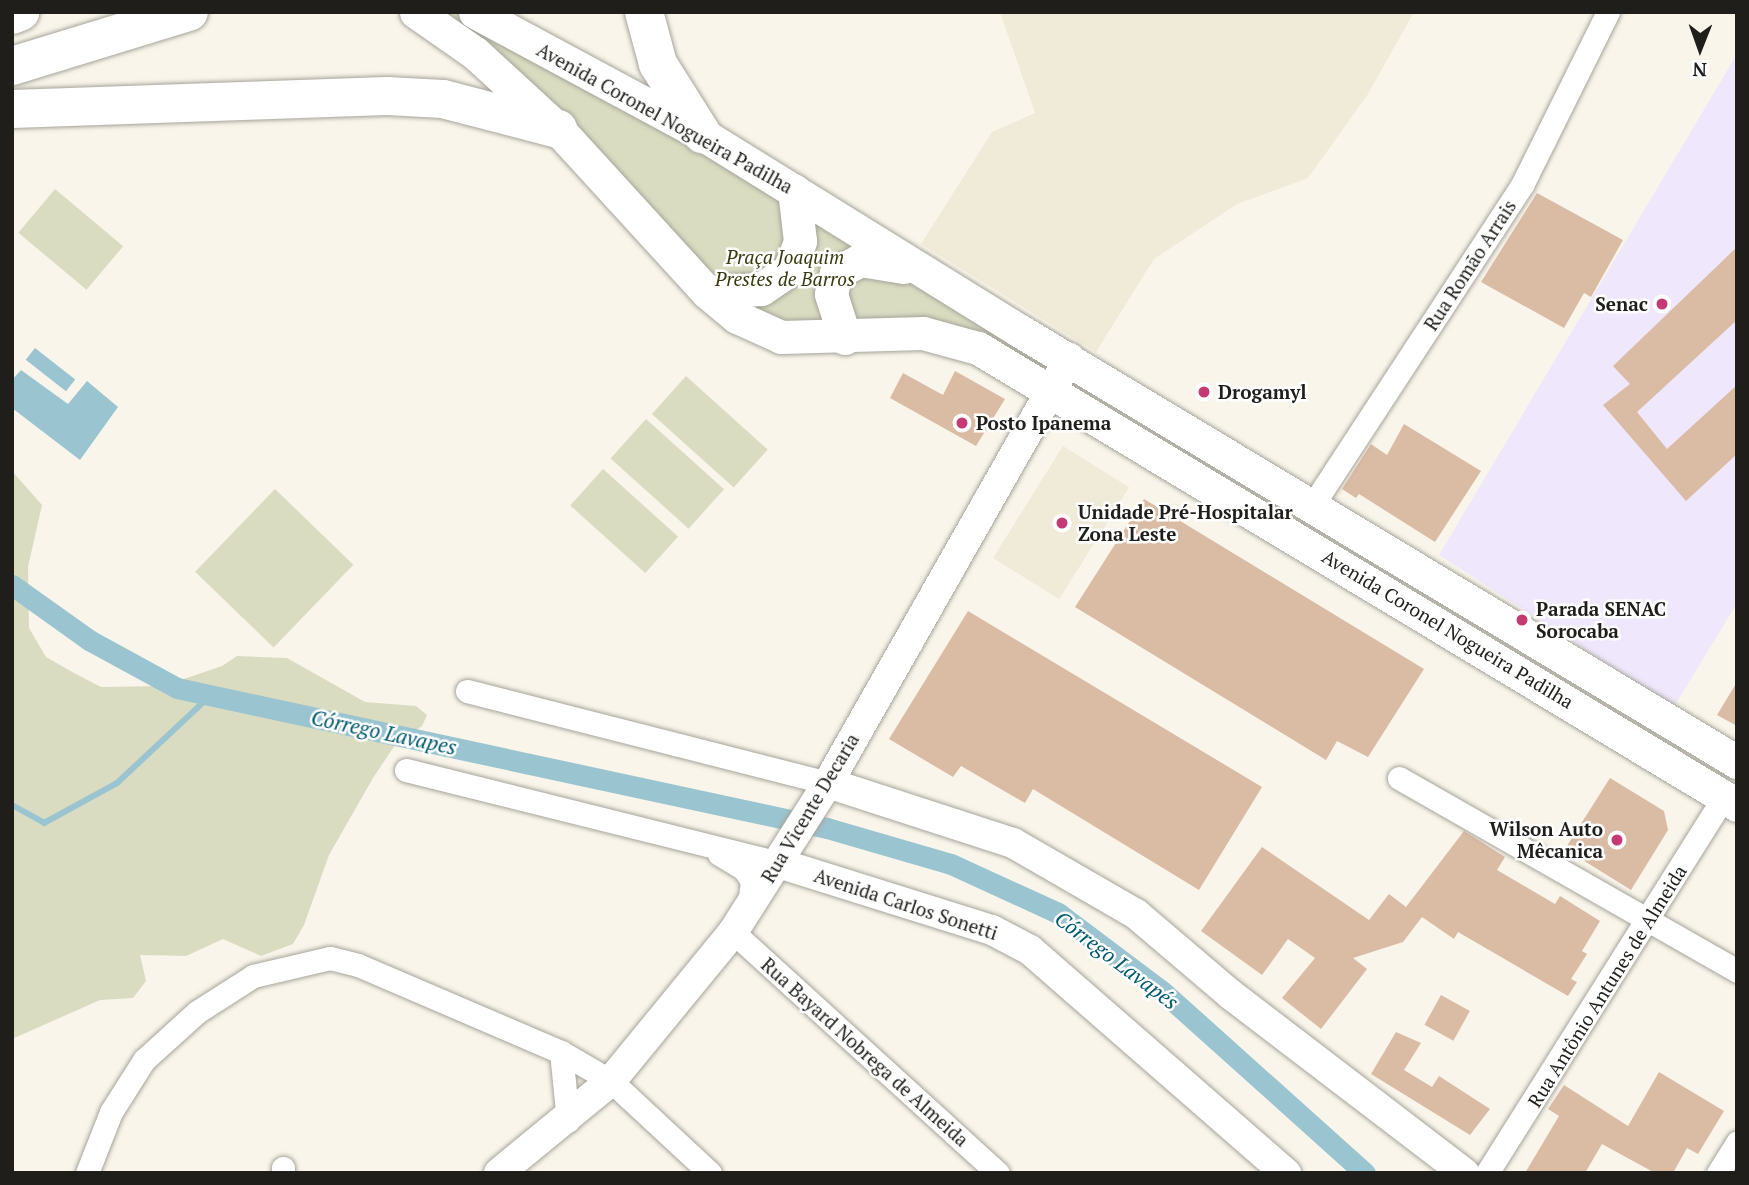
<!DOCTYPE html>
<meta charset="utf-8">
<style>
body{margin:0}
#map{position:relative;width:1749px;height:1185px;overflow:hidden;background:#f9f5eb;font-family:"PT Serif",serif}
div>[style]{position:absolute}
.built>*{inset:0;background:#f0ead9;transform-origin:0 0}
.education>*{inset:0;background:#efe7fc}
.green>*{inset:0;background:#dadcc1;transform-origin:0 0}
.water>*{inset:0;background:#9ac4d0;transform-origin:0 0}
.stream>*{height:6px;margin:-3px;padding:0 3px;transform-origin:3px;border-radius:3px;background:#9ac4d0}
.canal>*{height:21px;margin:-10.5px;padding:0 10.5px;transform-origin:10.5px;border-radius:10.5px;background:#9ac4d0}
.building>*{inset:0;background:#dabba4;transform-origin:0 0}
.roads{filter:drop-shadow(0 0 2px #a7a49b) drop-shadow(0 0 2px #a7a49b)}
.minor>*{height:23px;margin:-11.5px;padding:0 11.5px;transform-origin:11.5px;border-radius:11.5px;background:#fff}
.tertiary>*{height:30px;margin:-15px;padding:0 15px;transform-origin:15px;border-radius:15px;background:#fff}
.secondary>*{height:33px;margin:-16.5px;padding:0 16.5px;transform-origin:16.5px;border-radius:16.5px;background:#fff}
.trunk>*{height:38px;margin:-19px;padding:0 19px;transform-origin:19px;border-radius:19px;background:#fff}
.motorway>*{height:38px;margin:-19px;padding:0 19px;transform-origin:19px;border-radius:19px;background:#fff}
.dots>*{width:19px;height:19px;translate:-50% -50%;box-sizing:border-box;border:4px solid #fff;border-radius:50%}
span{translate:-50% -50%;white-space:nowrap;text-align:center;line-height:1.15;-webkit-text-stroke:5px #fff;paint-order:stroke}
.street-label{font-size:19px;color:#1f1e1a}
.park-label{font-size:19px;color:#38390e;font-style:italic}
.poi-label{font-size:19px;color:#1f1e1a;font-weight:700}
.right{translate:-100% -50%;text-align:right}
.left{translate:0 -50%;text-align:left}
.water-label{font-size:21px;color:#015a6d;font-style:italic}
.frame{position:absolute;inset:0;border:14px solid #1f1e1a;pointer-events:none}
.north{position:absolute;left:1665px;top:14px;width:70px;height:70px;-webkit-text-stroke:5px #fff;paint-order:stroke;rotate:181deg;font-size:19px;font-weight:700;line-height:28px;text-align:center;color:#1f1e1a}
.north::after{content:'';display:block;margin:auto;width:24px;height:32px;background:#1f1e1a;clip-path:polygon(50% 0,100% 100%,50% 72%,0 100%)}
</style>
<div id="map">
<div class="built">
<i style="clip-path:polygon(1000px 12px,1414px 12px,1368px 94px,1308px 178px,1237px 204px,1154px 259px,1096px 352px,921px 244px,992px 132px,1035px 113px)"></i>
<i style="left:1063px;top:446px;width:78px;height:132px;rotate:32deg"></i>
</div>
<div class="education">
<i style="clip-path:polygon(1737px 54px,1737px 603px,1674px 707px,1439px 555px)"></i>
</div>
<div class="green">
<i style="clip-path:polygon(435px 12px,457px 12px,656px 118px,1056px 365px,1049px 375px,753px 316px)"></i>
<i style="left:55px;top:189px;width:89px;height:57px;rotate:40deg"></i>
<i style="left:686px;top:376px;width:110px;height:51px;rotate:42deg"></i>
<i style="left:646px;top:419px;width:105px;height:53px;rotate:42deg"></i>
<i style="left:603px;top:469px;width:101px;height:49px;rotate:42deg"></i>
<i style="clip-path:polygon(12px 471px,42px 505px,28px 567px,29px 628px,46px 657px,74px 673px,101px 687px,163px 686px,222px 666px,237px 656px,287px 658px,365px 702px,416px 706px,427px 715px,422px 726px,395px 745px,373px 778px,329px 855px,304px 925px,293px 944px,261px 956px,223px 939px,186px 956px,140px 955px,146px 981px,133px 998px,100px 1000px,12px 1039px)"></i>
<i style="left:275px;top:489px;width:109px;height:115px;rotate:44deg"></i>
</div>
<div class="water">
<i style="left:35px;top:348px;width:51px;height:15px;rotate:38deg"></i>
<i style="clip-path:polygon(21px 370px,68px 404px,87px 381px,118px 407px,80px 460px,12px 408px,12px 380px)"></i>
</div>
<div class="stream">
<i style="left:12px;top:805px;width:37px;rotate:29deg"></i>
<i style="left:44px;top:823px;width:83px;rotate:-28.7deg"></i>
<i style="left:117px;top:783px;width:130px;rotate:-43.1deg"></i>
</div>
<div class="canal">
<i style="left:12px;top:585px;width:95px;rotate:35.5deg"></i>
<i style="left:89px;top:640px;width:100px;rotate:28.6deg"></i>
<i style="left:177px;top:688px;width:665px;rotate:12.15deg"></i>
<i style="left:827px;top:828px;width:129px;rotate:16.2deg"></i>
<i style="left:951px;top:864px;width:118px;rotate:24.6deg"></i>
<i style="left:1058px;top:913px;width:130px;rotate:36.9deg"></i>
<i style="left:1162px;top:991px;width:273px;rotate:41.9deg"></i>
</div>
<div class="building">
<i style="clip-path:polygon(1537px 193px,1623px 240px,1591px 297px,1584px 293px,1564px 328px,1481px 282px)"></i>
<i style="clip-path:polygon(1737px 247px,1737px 320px,1637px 412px,1667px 449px,1737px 385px,1737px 454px,1686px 501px,1603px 405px,1630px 384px,1613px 366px)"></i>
<i style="clip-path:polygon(955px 371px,1005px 399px,976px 446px,890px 398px,903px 373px,943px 395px)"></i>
<i style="clip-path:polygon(1404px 424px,1481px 471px,1435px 542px,1359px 494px,1356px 498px,1342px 489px,1371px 444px,1387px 455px)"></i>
<i style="clip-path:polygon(1144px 499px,1424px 669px,1368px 757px,1337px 741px,1326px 760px,1075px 607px)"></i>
<i style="clip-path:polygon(968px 611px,1262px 787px,1199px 890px,1033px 789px,1025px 803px,961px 766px,953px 777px,889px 739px)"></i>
<i style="clip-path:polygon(1737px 682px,1737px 726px,1717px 715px)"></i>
<i style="clip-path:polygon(1610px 778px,1664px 811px,1668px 830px,1631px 890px,1565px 849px)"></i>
<i style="clip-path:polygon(1464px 831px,1505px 857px,1497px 870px,1555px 904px,1560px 896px,1600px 921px,1582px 951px,1587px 954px,1571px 979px,1577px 982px,1568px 996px,1458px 932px,1454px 939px,1422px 917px,1403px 942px,1353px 958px,1367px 969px,1321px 1029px,1282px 998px,1315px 958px,1288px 939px,1262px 975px,1201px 931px,1262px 847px,1369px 920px,1389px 894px,1406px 907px)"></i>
<i style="left:1441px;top:995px;width:33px;height:34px;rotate:29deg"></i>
<i style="clip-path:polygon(1396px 1032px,1421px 1043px,1404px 1070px,1432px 1087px,1439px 1076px,1490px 1109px,1470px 1135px,1371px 1074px)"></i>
<i style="clip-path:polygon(1659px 1072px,1724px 1111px,1698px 1154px,1687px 1148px,1673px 1173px,1655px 1173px,1602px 1144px,1585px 1173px,1525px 1173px,1559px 1116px,1548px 1109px,1564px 1085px,1628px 1126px)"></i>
</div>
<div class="roads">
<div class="minor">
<i style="left:1312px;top:506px;width:384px;rotate:-56.8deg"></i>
<i style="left:1522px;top:185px;width:193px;rotate:-63.6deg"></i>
<i style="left:467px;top:691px;width:373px;rotate:14.3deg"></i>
<i style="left:406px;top:770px;width:383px;rotate:14deg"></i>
<i style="left:1399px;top:778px;width:389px;rotate:29.7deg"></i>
<i style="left:719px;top:854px;width:29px;rotate:31deg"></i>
<i style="left:744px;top:869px;width:14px;rotate:56deg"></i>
<i style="left:752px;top:881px;width:26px;rotate:97deg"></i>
<i style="left:733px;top:932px;width:358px;rotate:42.3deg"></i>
<i style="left:561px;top:1052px;width:69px;rotate:84.2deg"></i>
<i style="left:283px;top:1168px;width:5px;rotate:90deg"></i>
<i style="left:87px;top:1173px;width:66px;rotate:-68.5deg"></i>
<i style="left:111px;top:1112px;width:62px;rotate:-57.6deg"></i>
<i style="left:144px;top:1060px;width:72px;rotate:-42.2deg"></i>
<i style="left:197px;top:1012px;width:67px;rotate:-32.7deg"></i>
<i style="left:253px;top:976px;width:79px;rotate:-13.2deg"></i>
<i style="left:330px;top:958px;width:29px;rotate:14deg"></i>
<i style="left:358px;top:965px;width:221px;rotate:23.2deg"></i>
<i style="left:561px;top:1052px;width:58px;rotate:30.1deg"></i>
<i style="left:611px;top:1081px;width:135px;rotate:42.9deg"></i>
<i style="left:1487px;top:1173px;width:444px;rotate:-57.8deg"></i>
<i style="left:1718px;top:1173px;width:36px;rotate:-58deg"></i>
</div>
<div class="tertiary">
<i style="left:828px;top:783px;width:194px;rotate:18deg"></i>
<i style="left:1013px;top:843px;width:142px;rotate:30deg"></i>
<i style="left:1136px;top:914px;width:123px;rotate:40.4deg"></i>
<i style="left:1230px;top:994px;width:295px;rotate:37.4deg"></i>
<i style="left:778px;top:863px;width:224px;rotate:17.4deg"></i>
<i style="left:992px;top:930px;width:43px;rotate:27.8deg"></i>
<i style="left:1030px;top:950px;width:340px;rotate:41.1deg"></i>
<i style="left:499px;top:1173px;width:145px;rotate:-39.4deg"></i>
<i style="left:611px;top:1081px;width:193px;rotate:-50.7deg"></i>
<i style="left:733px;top:932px;width:177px;rotate:-57.5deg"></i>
<i style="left:828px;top:783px;width:489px;rotate:-60.4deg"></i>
</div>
<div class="secondary">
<i style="left:416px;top:12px;width:72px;rotate:34.8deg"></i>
<i style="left:475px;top:53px;width:113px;rotate:42.5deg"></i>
<i style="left:558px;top:129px;width:221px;rotate:47.6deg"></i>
<i style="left:707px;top:292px;width:39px;rotate:40deg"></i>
<i style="left:737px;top:317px;width:48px;rotate:24.4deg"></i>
<i style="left:781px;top:337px;width:142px;rotate:-1.6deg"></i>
<i style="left:923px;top:333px;width:57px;rotate:15.3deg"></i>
<i style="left:978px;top:348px;width:886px;rotate:31.05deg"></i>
<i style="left:475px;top:12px;width:258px;rotate:28.3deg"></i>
<i style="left:702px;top:134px;width:374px;rotate:31.8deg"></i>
<i style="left:1020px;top:331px;width:837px;rotate:31.01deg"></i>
<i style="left:707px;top:292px;width:54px;rotate:-3.2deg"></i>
<i style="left:761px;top:289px;width:34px;rotate:-34deg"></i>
<i style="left:789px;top:270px;width:31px;rotate:-69deg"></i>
<i style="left:800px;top:241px;width:51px;rotate:-96.7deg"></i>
<i style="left:845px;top:338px;width:46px;rotate:-107.7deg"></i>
<i style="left:831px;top:294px;width:22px;rotate:-77deg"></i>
<i style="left:836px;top:273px;width:27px;rotate:-28deg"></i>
<i style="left:860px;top:260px;width:44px;rotate:9.2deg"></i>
</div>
<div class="trunk">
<i style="left:644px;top:12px;width:54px;rotate:74.9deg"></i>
<i style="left:658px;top:64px;width:83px;rotate:57.8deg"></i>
<i style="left:12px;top:66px;width:185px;rotate:-17deg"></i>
<i style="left:12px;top:109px;width:375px;rotate:-2deg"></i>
<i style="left:387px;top:96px;width:56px;rotate:3.1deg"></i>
<i style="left:443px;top:99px;width:119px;rotate:14.6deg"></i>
</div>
<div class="motorway">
<i style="left:12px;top:15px;width:9px;rotate:-21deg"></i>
</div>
</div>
<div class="dots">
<i style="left:1662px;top:304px;background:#c43b74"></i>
<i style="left:1204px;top:392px;background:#c43b74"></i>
<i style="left:962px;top:423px;background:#c43b74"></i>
<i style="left:1062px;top:523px;background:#c43b74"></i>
<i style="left:1522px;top:620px;background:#c43b74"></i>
<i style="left:1617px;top:840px;background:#c43b74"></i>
</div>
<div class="street-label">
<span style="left:665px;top:118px;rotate:29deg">Avenida Coronel Nogueira Padilha</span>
<span style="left:1470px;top:265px;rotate:-57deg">Rua Romão Arrais</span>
<span style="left:1448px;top:629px;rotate:31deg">Avenida Coronel Nogueira Padilha</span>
<span style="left:810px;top:808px;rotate:-59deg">Rua Vicente Decaria</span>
<span style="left:906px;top:904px;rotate:18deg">Avenida Carlos Sonetti</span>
<span style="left:1607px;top:986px;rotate:-58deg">Rua Antônio Antunes de Almeida</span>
<span style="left:865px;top:1052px;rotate:42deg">Rua Bayard Nobrega de Almeida</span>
</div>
<div class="park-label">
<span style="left:785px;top:268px">Praça Joaquim<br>Prestes de Barros</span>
</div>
<div class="poi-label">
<span class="right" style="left:1648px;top:304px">Senac</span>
<span class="left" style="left:1218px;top:392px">Drogamyl</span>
<span class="left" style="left:976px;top:423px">Posto Ipanema</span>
<span class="left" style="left:1078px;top:523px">Unidade Pré-Hospitalar<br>Zona Leste</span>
<span class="left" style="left:1536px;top:620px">Parada SENAC<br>Sorocaba</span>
<span class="right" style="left:1603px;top:840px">Wilson Auto<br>Mêcanica</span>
</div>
<div class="water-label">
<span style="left:384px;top:732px;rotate:12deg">Córrego Lavapes</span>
<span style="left:1117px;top:960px;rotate:37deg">Córrego Lavapés</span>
</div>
<div class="frame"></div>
<div class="north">N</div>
</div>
